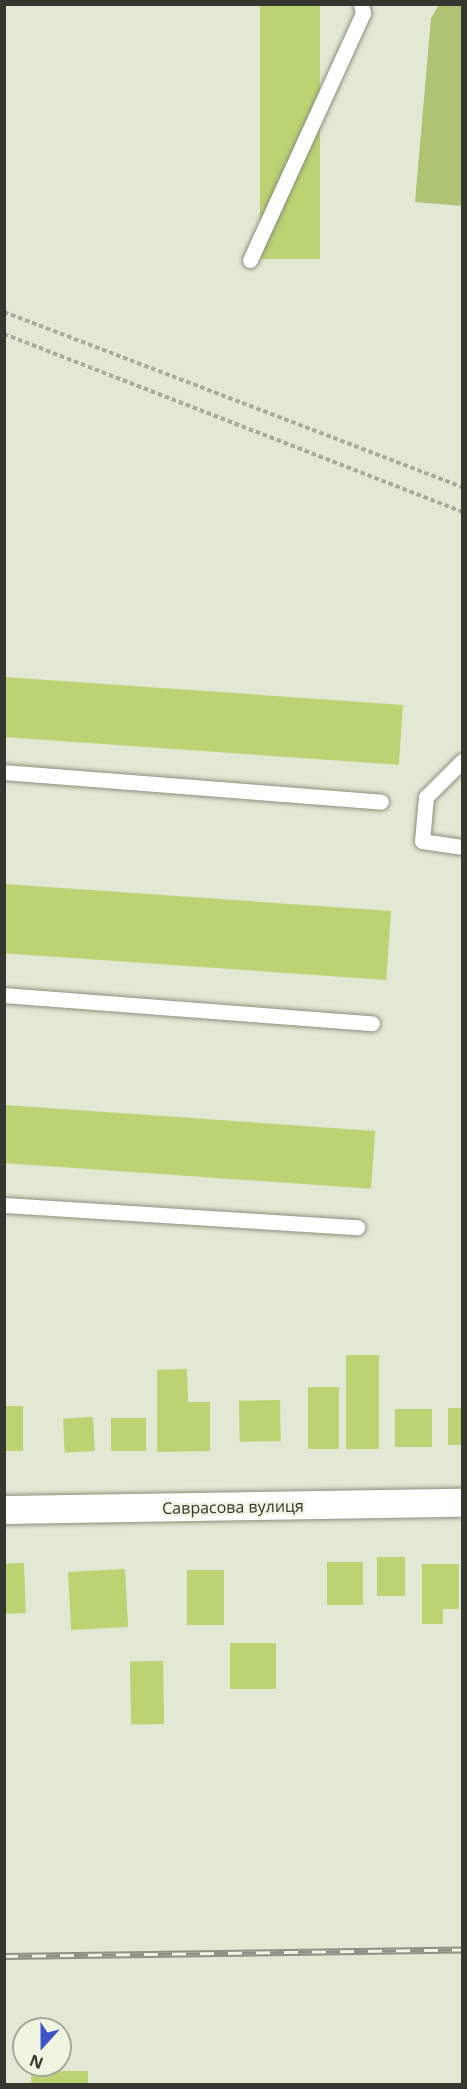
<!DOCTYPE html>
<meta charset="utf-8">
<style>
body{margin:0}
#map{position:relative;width:467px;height:2089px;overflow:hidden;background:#e1e8d4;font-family:"Open Sans",sans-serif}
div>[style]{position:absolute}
.green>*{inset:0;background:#aec374}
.building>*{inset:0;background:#bbd372;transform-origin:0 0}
.path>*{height:4px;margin-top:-2px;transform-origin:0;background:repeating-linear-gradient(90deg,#a6ab9b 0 4.5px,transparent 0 7.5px)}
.roads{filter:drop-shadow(0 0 2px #898f7c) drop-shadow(0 0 2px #898f7c)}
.lane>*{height:15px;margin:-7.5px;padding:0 7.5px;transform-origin:7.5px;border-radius:7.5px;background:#fff}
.street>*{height:28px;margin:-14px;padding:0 14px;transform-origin:14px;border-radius:14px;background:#fff}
.rail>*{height:7px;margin-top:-3.5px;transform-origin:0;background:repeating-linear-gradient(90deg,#eff5e1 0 14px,#8d9284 0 28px);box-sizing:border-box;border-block:2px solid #8d9284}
span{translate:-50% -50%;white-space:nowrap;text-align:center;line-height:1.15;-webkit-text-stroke:4.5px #eff5e1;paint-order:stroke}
.street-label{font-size:16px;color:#34372f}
.frame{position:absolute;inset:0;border:6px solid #34372f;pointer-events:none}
.north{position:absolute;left:12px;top:2017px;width:60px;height:60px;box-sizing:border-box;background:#eff5e1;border:2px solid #a4a99a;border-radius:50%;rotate:201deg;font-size:16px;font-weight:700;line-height:24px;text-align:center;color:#34372f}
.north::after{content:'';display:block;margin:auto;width:21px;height:27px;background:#3f54c7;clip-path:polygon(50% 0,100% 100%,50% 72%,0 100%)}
</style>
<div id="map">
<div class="green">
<i style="clip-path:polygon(439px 5px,462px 5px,462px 206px,415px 202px,431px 18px)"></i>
</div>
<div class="building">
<i style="left:260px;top:4px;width:60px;height:255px"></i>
<i style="left:4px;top:677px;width:400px;height:60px;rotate:4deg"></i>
<i style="left:4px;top:884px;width:388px;height:69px;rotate:4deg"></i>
<i style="left:4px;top:1105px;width:372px;height:58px;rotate:4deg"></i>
<i style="left:346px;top:1355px;width:33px;height:94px"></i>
<i style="clip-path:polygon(187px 1369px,188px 1402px,210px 1402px,210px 1451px,157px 1452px,157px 1370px)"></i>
<i style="left:308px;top:1387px;width:31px;height:62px"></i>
<i style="left:280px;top:1400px;width:41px;height:41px;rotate:89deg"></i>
<i style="left:4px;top:1406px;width:19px;height:45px"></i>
<i style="left:448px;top:1408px;width:14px;height:37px"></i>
<i style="left:395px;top:1409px;width:37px;height:38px"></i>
<i style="left:93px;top:1417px;width:34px;height:30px;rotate:87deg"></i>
<i style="left:111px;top:1418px;width:35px;height:33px"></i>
<i style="left:405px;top:1557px;width:39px;height:28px;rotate:90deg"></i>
<i style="left:363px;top:1562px;width:43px;height:36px;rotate:90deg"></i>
<i style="left:24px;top:1563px;width:50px;height:20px;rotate:88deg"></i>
<i style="clip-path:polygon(422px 1564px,459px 1564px,459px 1609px,443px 1609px,443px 1624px,422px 1624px)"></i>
<i style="left:125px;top:1569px;width:58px;height:57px;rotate:87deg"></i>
<i style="left:224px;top:1570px;width:55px;height:37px;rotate:90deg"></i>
<i style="left:230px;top:1643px;width:46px;height:46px"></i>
<i style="left:163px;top:1661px;width:63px;height:33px;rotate:89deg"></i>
<i style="left:31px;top:2071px;width:57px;height:13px"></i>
</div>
<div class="path">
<i style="left:4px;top:312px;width:490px;rotate:20.9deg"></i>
<i style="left:4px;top:334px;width:491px;rotate:21.2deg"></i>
</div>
<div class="roads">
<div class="lane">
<i style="left:250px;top:260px;width:272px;rotate:-65.4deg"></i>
<i style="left:363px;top:13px;width:9px;rotate:-103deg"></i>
<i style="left:462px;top:761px;width:51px;rotate:135deg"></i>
<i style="left:426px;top:797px;width:44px;rotate:95.2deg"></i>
<i style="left:422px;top:841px;width:40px;rotate:8.5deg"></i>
<i style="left:4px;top:772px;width:378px;rotate:4.5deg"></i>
<i style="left:4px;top:995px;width:369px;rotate:4.4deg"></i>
<i style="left:4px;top:1205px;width:354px;rotate:3.6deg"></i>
</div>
<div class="street">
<i style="left:4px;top:1510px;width:458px;rotate:-0.9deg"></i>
</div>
</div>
<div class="rail">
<i style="left:4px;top:1956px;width:458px;rotate:-0.8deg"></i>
</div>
<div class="street-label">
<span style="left:233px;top:1507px;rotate:-1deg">Саврасова вулиця</span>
</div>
<div class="frame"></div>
<div class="north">N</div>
</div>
